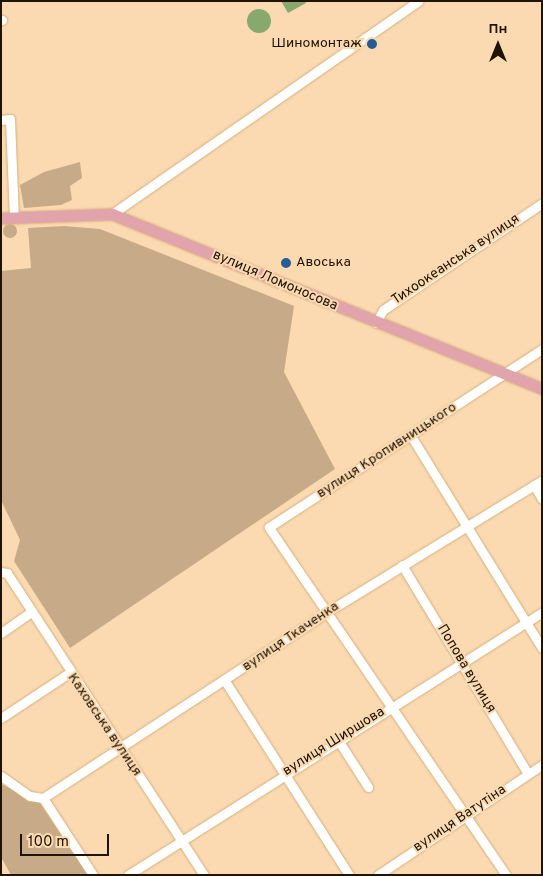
<!DOCTYPE html>
<meta charset="utf-8">
<style>
body{margin:0}
#map{position:relative;width:543px;height:876px;overflow:hidden;background:#fbdab2;font-family:Overpass,sans-serif}
div>[style]{position:absolute}
.green>*{inset:0;background:#c7aa87}
.round{border-radius:50%}
.water>*{inset:0;background:#87a96e}
.roads{filter:drop-shadow(0 0 1px #d7af7d) drop-shadow(0 0 1px #d7af7d)}
.minor>*{height:9px;margin:-4.5px;padding:0 4.5px;transform-origin:4.5px;border-radius:4.5px;background:#fff}
.major>*{height:11px;margin:-5.5px;padding:0 5.5px;transform-origin:5.5px;border-radius:5.5px;background:#e1a3ac}
.dots>*{width:14px;height:14px;translate:-50% -50%;box-sizing:border-box;border:2px solid #fbdab2;border-radius:50%}
span{translate:-50% -50%;white-space:nowrap;text-align:center;line-height:1.15;-webkit-text-stroke:4px #fbdab2;paint-order:stroke}
.poi-label{font-size:14px;color:#211301}
.right{translate:-100% -50%;text-align:right}
.left{translate:0 -50%;text-align:left}
.street-label{font-size:14px;color:#211301}
.frame{position:absolute;inset:0;border:2px solid #211301;pointer-events:none}
.north{position:absolute;left:473px;top:20px;width:50px;height:50px;-webkit-text-stroke:4px #fbdab2;paint-order:stroke;rotate:0deg;font-size:14px;font-weight:700;line-height:20px;text-align:center;color:#211301}
.north::after{content:'';display:block;margin:auto;width:18px;height:22px;background:#211301;clip-path:polygon(50% 0,100% 100%,50% 72%,0 100%)}
.scale{position:absolute;left:20px;top:834px;width:89px;height:22px;box-sizing:border-box;border:2px solid #211301;border-top:0;padding-left:6px;font-size:15px;line-height:18px;white-space:nowrap;color:#211301;-webkit-text-stroke:4px #fbdab2;paint-order:stroke}
</style>
<div id="map">
<div class="green">
<i style="clip-path:polygon(80px 162px,82px 178px,70px 186px,72px 200px,61px 205px,24px 208px,20px 185px,44px 172px)"></i>
<i class="round" style="left:3px;top:224px;width:14px;height:14px"></i>
<i style="clip-path:polygon(64px 226px,100px 229px,294px 306px,284px 372px,335px 469px,70px 648px,14px 561px,20px 540px,1px 500px,1px 271px,31px 268px,28px 228px)"></i>
<i style="clip-path:polygon(1px 784px,40px 803px,88px 875px,11px 875px,1px 857px)"></i>
</div>
<div class="water">
<i style="clip-path:polygon(281px 1px,306px 1px,306px 3px,288px 13px)"></i>
<i class="round" style="left:247px;top:9px;width:24px;height:24px"></i>
</div>
<div class="roads">
<div class="minor">
<i style="left:1px;top:20px;width:1px"></i>
<i style="left:1px;top:120px;width:9px;rotate:-6deg"></i>
<i style="left:10px;top:119px;width:98px;rotate:87.7deg"></i>
<i style="left:112px;top:214px;width:373px;rotate:-34.8deg"></i>
<i style="left:376px;top:323px;width:15px;rotate:-62deg"></i>
<i style="left:383px;top:310px;width:192px;rotate:-33.9deg"></i>
<i style="left:411px;top:436px;width:249px;rotate:58.3deg"></i>
<i style="left:534px;top:485px;width:16px;rotate:60deg"></i>
<i style="left:402px;top:565px;width:244px;rotate:58.9deg"></i>
<i style="left:1px;top:572px;width:6px;rotate:9deg"></i>
<i style="left:7px;top:573px;width:361px;rotate:56.9deg"></i>
<i style="left:1px;top:633px;width:37px;rotate:-35deg"></i>
<i style="left:225px;top:681px;width:230px;rotate:57.4deg"></i>
<i style="left:1px;top:718px;width:82px;rotate:-33.5deg"></i>
<i style="left:338px;top:740px;width:56px;rotate:57.4deg"></i>
<i style="left:1px;top:776px;width:35px;rotate:35deg"></i>
<i style="left:30px;top:796px;width:13px;rotate:9deg"></i>
<i style="left:43px;top:798px;width:339px;rotate:-33.2deg"></i>
<i style="left:327px;top:612px;width:252px;rotate:-31.5deg"></i>
<i style="left:43px;top:798px;width:92px;rotate:57deg"></i>
<i style="left:128px;top:875px;width:490px;rotate:-32.4deg"></i>
<i style="left:378px;top:875px;width:197px;rotate:-33.9deg"></i>
<i style="left:506px;top:875px;width:421px;rotate:-124.3deg"></i>
<i style="left:269px;top:527px;width:326px;rotate:-33.1deg"></i>
</div>
<div class="major">
<i style="left:1px;top:218px;width:111px;rotate:-2.1deg"></i>
<i style="left:112px;top:214px;width:464px;rotate:22.1deg"></i>
</div>
</div>
<div class="dots">
<i style="left:372px;top:44px;background:#275c95"></i>
<i style="left:286px;top:263px;background:#275c95"></i>
</div>
<div class="poi-label">
<span class="right" style="left:362px;top:44px">Шиномонтаж</span>
<span class="left" style="left:296px;top:263px">Авоська</span>
</div>
<div class="street-label">
<span style="left:456px;top:260px;rotate:-34deg">Тихоокеанська вулиця</span>
<span style="left:275px;top:281px;rotate:23deg">вулиця Ломоносова</span>
<span style="left:387px;top:451px;rotate:-33deg">вулиця Кропивницького</span>
<span style="left:291px;top:637px;rotate:-34deg">вулиця Ткаченка</span>
<span style="left:466px;top:669px;rotate:59deg">Попова вулиця</span>
<span style="left:104px;top:725px;rotate:56deg">Каховська вулиця</span>
<span style="left:334px;top:742px;rotate:-32deg">вулиця Ширшова</span>
<span style="left:460px;top:819px;rotate:-34deg">вулиця Ватутіна</span>
</div>
<div class="frame"></div>
<div class="north">Пн</div>
<div class="scale">100 m</div>
</div>
